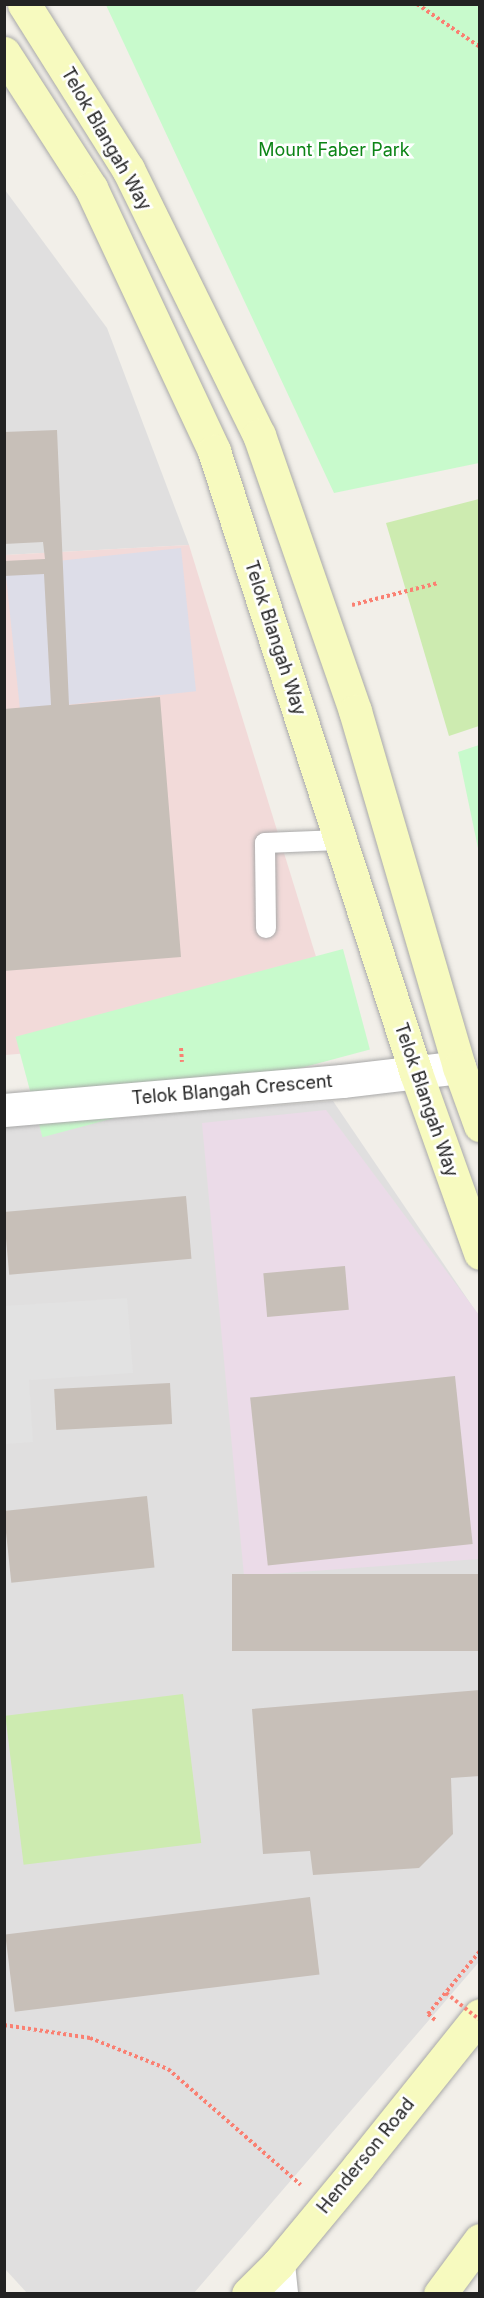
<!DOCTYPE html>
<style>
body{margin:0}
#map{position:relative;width:484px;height:2298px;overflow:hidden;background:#f2efe9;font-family:Inter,sans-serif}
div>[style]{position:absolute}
.residential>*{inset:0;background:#e0dfdf}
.commercial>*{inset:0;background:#f2dad9}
.industrial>*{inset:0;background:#ebdbe8}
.grass>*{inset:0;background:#cdebb0;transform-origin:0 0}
.park>*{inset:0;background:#c8facc;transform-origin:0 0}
.parking>*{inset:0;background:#e2e2e2}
.plaza>*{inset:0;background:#dddde8;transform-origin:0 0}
.building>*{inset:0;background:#c7bfb8;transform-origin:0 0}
.path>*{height:4px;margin-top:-2px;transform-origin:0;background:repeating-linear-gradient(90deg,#fa8072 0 3px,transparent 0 6px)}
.roads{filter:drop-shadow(0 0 2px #a9a9a9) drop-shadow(0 0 2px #a9a9a9)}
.service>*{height:20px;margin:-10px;padding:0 10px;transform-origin:10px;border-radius:10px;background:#fff}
.minor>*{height:33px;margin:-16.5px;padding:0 16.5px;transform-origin:16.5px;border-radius:16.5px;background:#fff}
.secondary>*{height:33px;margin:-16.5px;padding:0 16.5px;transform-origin:16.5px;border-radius:16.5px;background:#f7fabf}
.path-bridge>*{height:4px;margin-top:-2px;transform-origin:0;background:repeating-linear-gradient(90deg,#fa8072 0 3px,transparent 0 6px)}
span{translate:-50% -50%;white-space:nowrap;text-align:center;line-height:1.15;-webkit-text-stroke:5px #fff;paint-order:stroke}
.street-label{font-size:18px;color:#222}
.park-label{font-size:18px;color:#0c8416}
.frame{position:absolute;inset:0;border:6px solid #222;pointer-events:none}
</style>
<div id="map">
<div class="residential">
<i style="clip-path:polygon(5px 190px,107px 328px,189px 545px,5px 555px)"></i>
<i style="clip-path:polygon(333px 1101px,479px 1316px,479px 1962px,194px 2293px,27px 2293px,5px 2269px,5px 1127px)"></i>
</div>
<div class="commercial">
<i style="clip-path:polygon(189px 545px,338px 1028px,5px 1055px,5px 555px)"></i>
</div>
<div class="industrial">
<i style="clip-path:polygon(326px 1110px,479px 1315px,479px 1559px,244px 1576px,202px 1123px)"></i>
</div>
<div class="grass">
<i style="clip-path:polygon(479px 499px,479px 726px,449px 736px,386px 523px)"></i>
<i style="left:183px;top:1694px;width:150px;height:179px;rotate:83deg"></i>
</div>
<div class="park">
<i style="clip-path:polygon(106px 5px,479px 5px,479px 463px,334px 493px)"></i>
<i style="clip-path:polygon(479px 745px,480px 745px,479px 853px,458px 752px)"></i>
<i style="left:343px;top:949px;width:104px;height:339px;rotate:75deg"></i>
</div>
<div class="parking">
<i style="clip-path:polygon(127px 1298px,133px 1373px,29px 1380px,33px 1442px,5px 1444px,5px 1306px)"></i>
</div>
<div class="plaza">
<i style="left:181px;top:548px;width:144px;height:177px;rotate:84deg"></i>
</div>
<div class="building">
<i style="clip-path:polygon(57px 430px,69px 705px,160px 697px,181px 957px,4px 971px,4px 709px,51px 705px,44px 574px,4px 576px,4px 561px,45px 559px,43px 542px,4px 544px,4px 432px)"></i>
<i style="left:186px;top:1196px;width:63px;height:183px;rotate:85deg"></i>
<i style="left:345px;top:1266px;width:44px;height:82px;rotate:85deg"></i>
<i style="left:455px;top:1376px;width:169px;height:206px;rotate:84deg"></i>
<i style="left:170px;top:1383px;width:41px;height:116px;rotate:87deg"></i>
<i style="left:147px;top:1496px;width:72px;height:144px;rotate:84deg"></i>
<i style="left:480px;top:1574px;width:77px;height:248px;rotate:90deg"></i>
<i style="clip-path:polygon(480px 1690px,480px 1776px,451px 1778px,453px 1834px,419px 1868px,313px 1875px,310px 1851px,263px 1854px,252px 1709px)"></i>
<i style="left:310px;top:1897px;width:78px;height:307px;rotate:83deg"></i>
</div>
<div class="path">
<i style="left:417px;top:4px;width:76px;rotate:34.3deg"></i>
<i style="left:352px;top:605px;width:89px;rotate:-14.3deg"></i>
<i style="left:181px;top:1048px;width:14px;rotate:86deg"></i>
<i style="left:435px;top:2020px;width:9px;rotate:-139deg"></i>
<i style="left:428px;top:2014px;width:82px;rotate:-50.5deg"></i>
<i style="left:4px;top:2025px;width:87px;rotate:8.6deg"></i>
<i style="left:90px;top:2038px;width:84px;rotate:21.7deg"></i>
<i style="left:168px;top:2069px;width:176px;rotate:41.1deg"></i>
</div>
<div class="roads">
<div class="service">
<i style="left:266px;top:928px;width:85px;rotate:-90.7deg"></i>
<i style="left:265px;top:843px;width:75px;rotate:-2.3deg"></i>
</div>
<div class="minor">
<i style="left:4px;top:1110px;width:339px;rotate:-4.9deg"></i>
<i style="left:342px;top:1081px;width:118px;rotate:-6.8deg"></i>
<i style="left:278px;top:2264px;width:30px;rotate:84deg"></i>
</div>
<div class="secondary">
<i style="left:24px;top:4px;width:195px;rotate:57.8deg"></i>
<i style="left:128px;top:169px;width:297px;rotate:63.8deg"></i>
<i style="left:259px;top:435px;width:292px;rotate:70.8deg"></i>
<i style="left:355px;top:711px;width:371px;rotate:73.7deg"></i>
<i style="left:459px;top:1067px;width:62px;rotate:70.1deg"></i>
<i style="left:4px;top:53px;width:161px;rotate:57.2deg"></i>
<i style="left:91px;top:188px;width:290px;rotate:64.9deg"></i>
<i style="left:214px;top:451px;width:654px;rotate:72.01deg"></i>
<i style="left:416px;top:1073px;width:191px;rotate:70.4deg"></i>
<i style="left:248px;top:2294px;width:42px;rotate:-45deg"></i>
<i style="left:278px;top:2264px;width:127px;rotate:-50.4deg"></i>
<i style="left:359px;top:2166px;width:193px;rotate:-51.3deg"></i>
<i style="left:440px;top:2294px;width:67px;rotate:-53.5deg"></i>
</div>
</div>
<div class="path-bridge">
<i style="left:446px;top:1993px;width:43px;rotate:38.5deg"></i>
</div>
<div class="street-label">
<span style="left:106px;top:139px;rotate:60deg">Telok Blangah Way</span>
<span style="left:275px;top:638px;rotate:72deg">Telok Blangah Way</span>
<span style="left:232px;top:1090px;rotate:-5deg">Telok Blangah Crescent</span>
<span style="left:426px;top:1100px;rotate:71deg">Telok Blangah Way</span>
<span style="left:366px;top:2156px;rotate:-51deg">Henderson Road</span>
</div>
<div class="park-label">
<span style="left:334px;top:150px">Mount Faber Park</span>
</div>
<div class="frame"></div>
</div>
